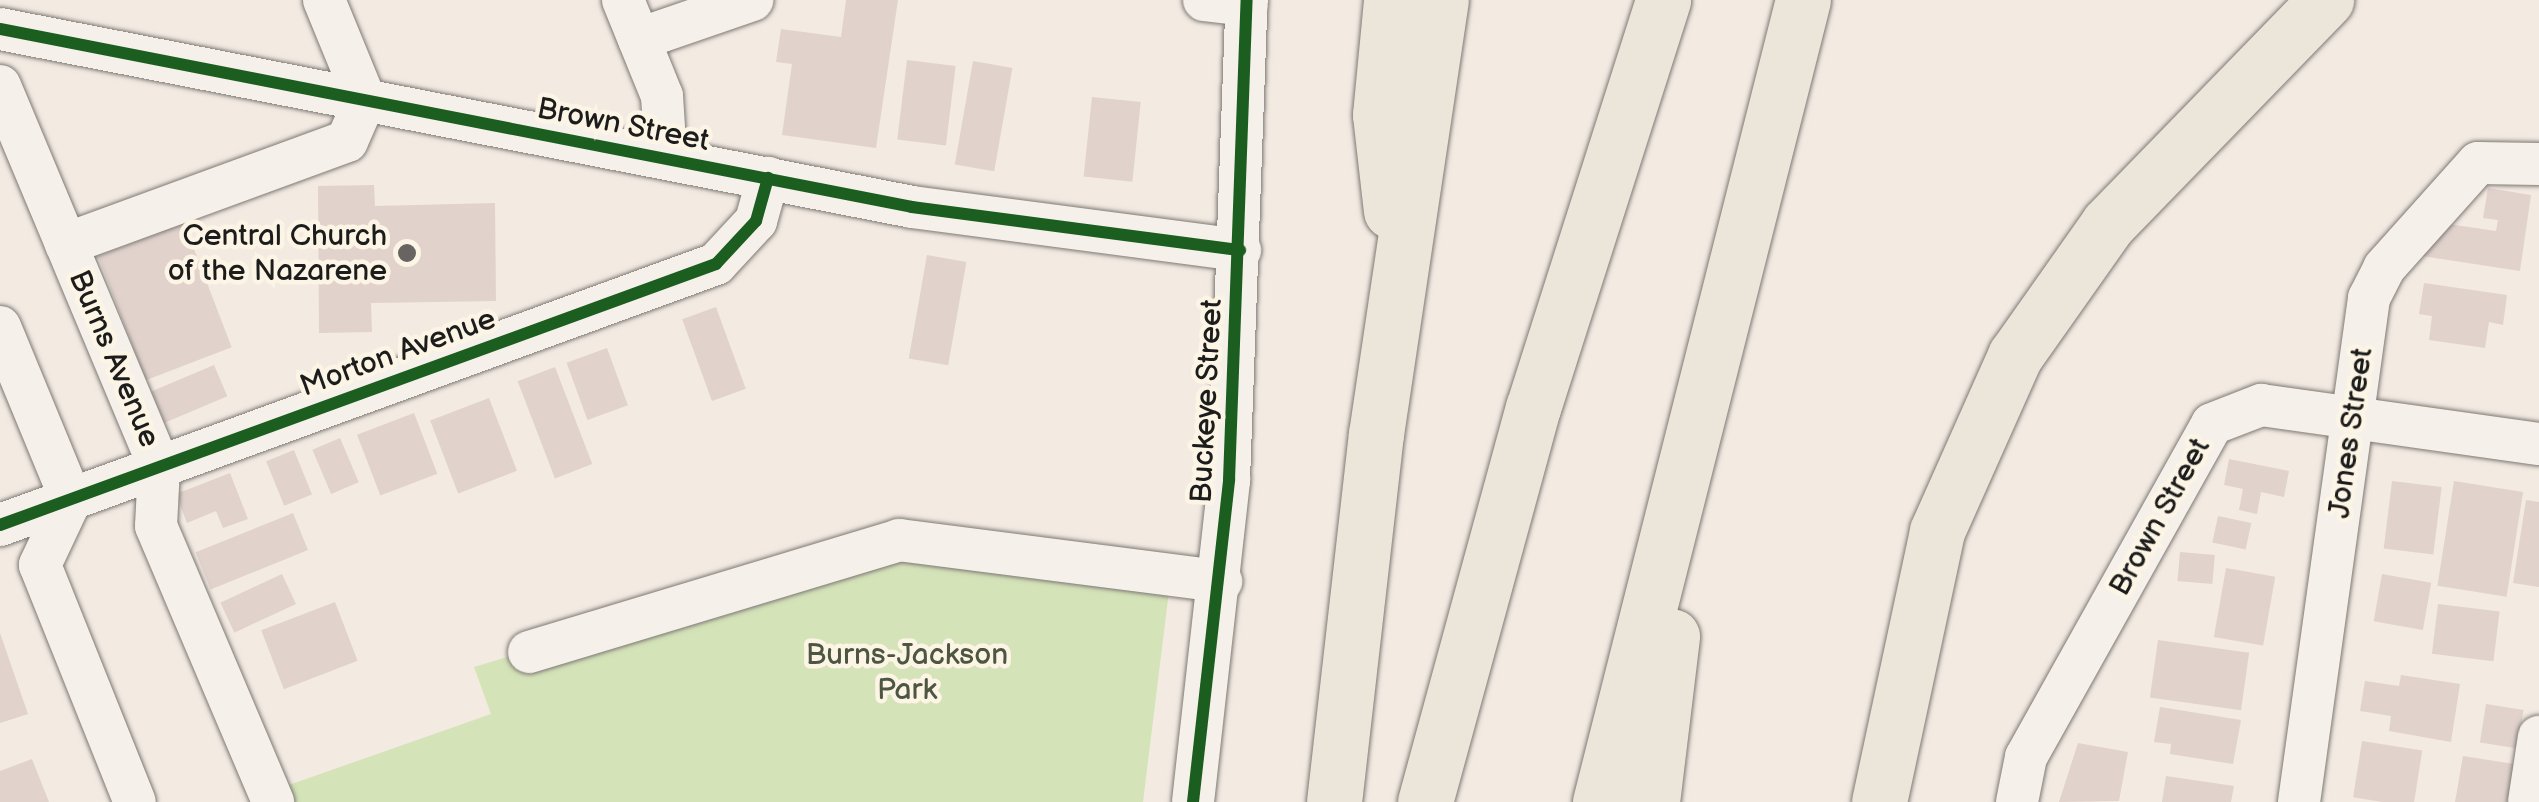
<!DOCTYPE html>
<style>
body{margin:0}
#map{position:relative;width:2539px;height:802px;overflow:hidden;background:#f3eae2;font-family:"Balsamiq Sans",sans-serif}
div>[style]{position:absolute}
.green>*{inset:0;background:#d5e3b9}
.building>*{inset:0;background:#e1d2cc;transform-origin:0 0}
.roads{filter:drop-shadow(0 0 2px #7d7975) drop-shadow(0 0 2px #7d7975)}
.minor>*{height:42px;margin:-21px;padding:0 21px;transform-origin:21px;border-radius:21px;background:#f5f1ea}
.highway>*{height:55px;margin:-27.5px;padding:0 27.5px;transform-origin:27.5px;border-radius:27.5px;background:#ebe6d9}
.cycleway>*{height:12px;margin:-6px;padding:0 6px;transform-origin:6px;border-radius:6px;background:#1b5e20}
.dots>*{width:28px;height:28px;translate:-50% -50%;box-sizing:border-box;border:5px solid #fcf5e5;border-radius:50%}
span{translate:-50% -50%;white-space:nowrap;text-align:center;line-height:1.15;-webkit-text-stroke:9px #fcf5e5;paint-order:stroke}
.street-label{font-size:30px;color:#1c1c1c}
.poi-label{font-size:30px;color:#1c1c1c}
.right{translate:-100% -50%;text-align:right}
.park-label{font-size:30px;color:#4c5641}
</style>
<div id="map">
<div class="green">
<i style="clip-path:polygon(899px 540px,1169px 591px,1143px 802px,273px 802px,269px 792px,491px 714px,474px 667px)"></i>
</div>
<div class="building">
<i style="clip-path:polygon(846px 0,898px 0,876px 148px,782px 135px,792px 64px,776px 62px,781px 29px,841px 37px)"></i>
<i style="left:907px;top:60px;width:49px;height:80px;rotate:7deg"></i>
<i style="left:973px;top:61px;width:40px;height:105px;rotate:10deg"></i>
<i style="left:1092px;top:97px;width:49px;height:80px;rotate:6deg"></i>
<i style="clip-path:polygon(374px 185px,375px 206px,495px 203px,496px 301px,371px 303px,372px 332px,319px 333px,318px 186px)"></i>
<i style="clip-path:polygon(2488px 188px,2531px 195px,2520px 271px,2422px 256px,2428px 221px,2496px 231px,2498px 220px,2483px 218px)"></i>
<i style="left:184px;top:223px;width:133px;height:92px;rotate:69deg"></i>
<i style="left:927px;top:255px;width:40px;height:105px;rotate:10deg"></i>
<i style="clip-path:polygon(2424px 283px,2507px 295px,2503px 325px,2489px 322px,2485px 348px,2429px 340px,2432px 316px,2419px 314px)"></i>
<i style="left:716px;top:307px;width:87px;height:36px;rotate:70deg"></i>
<i style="left:607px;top:348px;width:61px;height:43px;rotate:70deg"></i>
<i style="left:214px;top:365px;width:34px;height:68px;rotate:67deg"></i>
<i style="left:555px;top:367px;width:104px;height:40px;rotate:69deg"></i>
<i style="left:489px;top:398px;width:78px;height:63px;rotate:69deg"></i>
<i style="left:414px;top:413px;width:65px;height:61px;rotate:69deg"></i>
<i style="left:340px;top:438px;width:48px;height:30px;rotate:67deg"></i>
<i style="left:294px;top:450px;width:48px;height:30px;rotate:68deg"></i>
<i style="clip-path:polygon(2229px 459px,2289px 471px,2284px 497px,2261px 492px,2257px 514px,2239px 510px,2243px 489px,2224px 485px)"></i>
<i style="clip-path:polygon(230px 473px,248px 519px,223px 528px,216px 511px,187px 523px,176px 494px)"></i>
<i style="left:2392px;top:481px;width:50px;height:68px;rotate:7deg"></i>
<i style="left:2454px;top:481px;width:70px;height:106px;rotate:9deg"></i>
<i style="clip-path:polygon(2526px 500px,2539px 502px,2539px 587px,2513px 583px)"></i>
<i style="left:293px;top:513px;width:40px;height:105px;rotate:68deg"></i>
<i style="left:2218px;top:516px;width:34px;height:27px;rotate:12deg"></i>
<i style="left:2180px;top:552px;width:35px;height:29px;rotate:5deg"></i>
<i style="left:2226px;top:568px;width:50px;height:70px;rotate:10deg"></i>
<i style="left:282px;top:574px;width:33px;height:68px;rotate:65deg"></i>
<i style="left:2382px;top:574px;width:50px;height:48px;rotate:10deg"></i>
<i style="left:335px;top:602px;width:63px;height:79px;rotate:69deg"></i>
<i style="left:2438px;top:604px;width:62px;height:50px;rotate:7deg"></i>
<i style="clip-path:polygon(0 633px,28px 714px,0 723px)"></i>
<i style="left:2158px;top:640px;width:92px;height:58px;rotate:8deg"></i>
<i style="clip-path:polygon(2401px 675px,2460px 684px,2451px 742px,2389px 731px,2391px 716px,2360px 711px,2365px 681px,2399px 686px)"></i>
<i style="left:2486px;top:704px;width:38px;height:39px;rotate:9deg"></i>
<i style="clip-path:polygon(2160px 707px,2241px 720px,2233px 764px,2170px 754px,2171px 744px,2154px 742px)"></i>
<i style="left:2362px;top:741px;width:61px;height:57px;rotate:9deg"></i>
<i style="clip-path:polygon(2078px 743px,2128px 752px,2119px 801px,2059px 802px)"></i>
<i style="clip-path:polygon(2463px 756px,2514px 764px,2508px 802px,2455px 802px)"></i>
<i style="clip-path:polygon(32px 759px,49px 802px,0 802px,0 771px)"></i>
<i style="clip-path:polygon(2166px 776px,2234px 786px,2231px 802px,2162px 802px)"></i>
</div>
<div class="roads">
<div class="minor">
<i style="left:623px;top:0;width:104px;rotate:67.9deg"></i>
<i style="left:662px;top:96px;width:62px;rotate:86.3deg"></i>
<i style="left:1204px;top:0;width:43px;rotate:6.6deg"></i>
<i style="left:0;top:29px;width:929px;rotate:11.04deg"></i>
<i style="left:912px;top:207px;width:331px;rotate:7.5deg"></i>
<i style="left:639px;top:39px;width:120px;rotate:-19deg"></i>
<i style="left:0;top:86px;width:413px;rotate:67.3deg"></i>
<i style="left:159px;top:467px;width:59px;rotate:92.9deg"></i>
<i style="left:156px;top:526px;width:300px;rotate:67deg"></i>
<i style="left:66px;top:244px;width:299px;rotate:-20.1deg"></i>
<i style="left:347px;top:141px;width:45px;rotate:-66.3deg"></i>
<i style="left:365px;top:100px;width:108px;rotate:-112.3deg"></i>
<i style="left:0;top:327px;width:186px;rotate:67.6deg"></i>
<i style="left:71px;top:499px;width:73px;rotate:115.2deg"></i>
<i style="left:40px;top:565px;width:255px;rotate:68.2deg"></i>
<i style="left:0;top:525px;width:762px;rotate:-20.03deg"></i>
<i style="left:716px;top:264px;width:59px;rotate:-47.1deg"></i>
<i style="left:756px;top:221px;width:45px;rotate:-74.4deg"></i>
<i style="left:529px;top:652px;width:387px;rotate:-16.8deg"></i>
<i style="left:899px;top:540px;width:325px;rotate:7.3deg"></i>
<i style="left:1193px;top:802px;width:324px;rotate:-83.6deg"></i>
<i style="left:1229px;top:480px;width:480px;rotate:-87.9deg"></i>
<i style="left:2017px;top:802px;width:46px;rotate:-78.7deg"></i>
<i style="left:2026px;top:757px;width:381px;rotate:-60.8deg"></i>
<i style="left:2212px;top:424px;width:53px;rotate:-21.2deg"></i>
<i style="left:2261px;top:405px;width:281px;rotate:8deg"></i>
<i style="left:2299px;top:802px;width:509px;rotate:-82.09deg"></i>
<i style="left:2369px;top:298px;width:34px;rotate:-63deg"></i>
<i style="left:2384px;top:268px;width:141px;rotate:-48.2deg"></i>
<i style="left:2478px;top:163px;width:61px;rotate:0.9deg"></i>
<i style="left:2529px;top:802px;width:66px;rotate:-81.3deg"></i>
</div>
<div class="highway">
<i style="left:1391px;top:211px;width:97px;rotate:-96.5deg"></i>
<i style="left:1380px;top:115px;width:116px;rotate:-84.5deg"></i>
<i style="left:1334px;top:802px;width:370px;rotate:-83.5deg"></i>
<i style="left:1376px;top:434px;width:439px;rotate:-81.5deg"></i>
<i style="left:1425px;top:802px;width:409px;rotate:-74.7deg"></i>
<i style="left:1533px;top:408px;width:428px;rotate:-72.3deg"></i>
<i style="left:1600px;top:802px;width:827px;rotate:-75.8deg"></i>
<i style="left:1652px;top:802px;width:167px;rotate:-83.1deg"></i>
<i style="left:1879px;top:802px;width:277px;rotate:-77.9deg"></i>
<i style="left:1937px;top:531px;width:192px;rotate:-66deg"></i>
<i style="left:2015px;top:356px;width:161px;rotate:-54.8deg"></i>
<i style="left:2108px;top:224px;width:313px;rotate:-45.8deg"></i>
</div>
</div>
<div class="cycleway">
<i style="left:0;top:29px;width:929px;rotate:11.04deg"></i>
<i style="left:912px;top:207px;width:331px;rotate:7.5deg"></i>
<i style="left:0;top:525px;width:762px;rotate:-20.03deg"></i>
<i style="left:716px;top:264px;width:59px;rotate:-47.1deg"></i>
<i style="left:756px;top:221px;width:45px;rotate:-74.4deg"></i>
<i style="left:1193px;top:802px;width:324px;rotate:-83.6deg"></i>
<i style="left:1229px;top:480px;width:480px;rotate:-87.9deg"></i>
</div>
<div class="dots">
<i style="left:407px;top:253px;background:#676461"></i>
</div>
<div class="street-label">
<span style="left:623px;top:125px;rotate:11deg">Brown Street</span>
<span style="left:398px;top:353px;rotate:-20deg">Morton Avenue</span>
<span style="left:114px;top:359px;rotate:67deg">Burns Avenue</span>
<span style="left:1207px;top:401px;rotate:-87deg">Buckeye Street</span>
<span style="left:2351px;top:433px;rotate:-82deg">Jones Street</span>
<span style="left:2160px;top:517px;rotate:-61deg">Brown Street</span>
</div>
<div class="poi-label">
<span class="right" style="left:387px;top:253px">Central Church<br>of the Nazarene</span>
</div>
<div class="park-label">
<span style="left:907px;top:672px">Burns-Jackson<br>Park</span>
</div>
</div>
